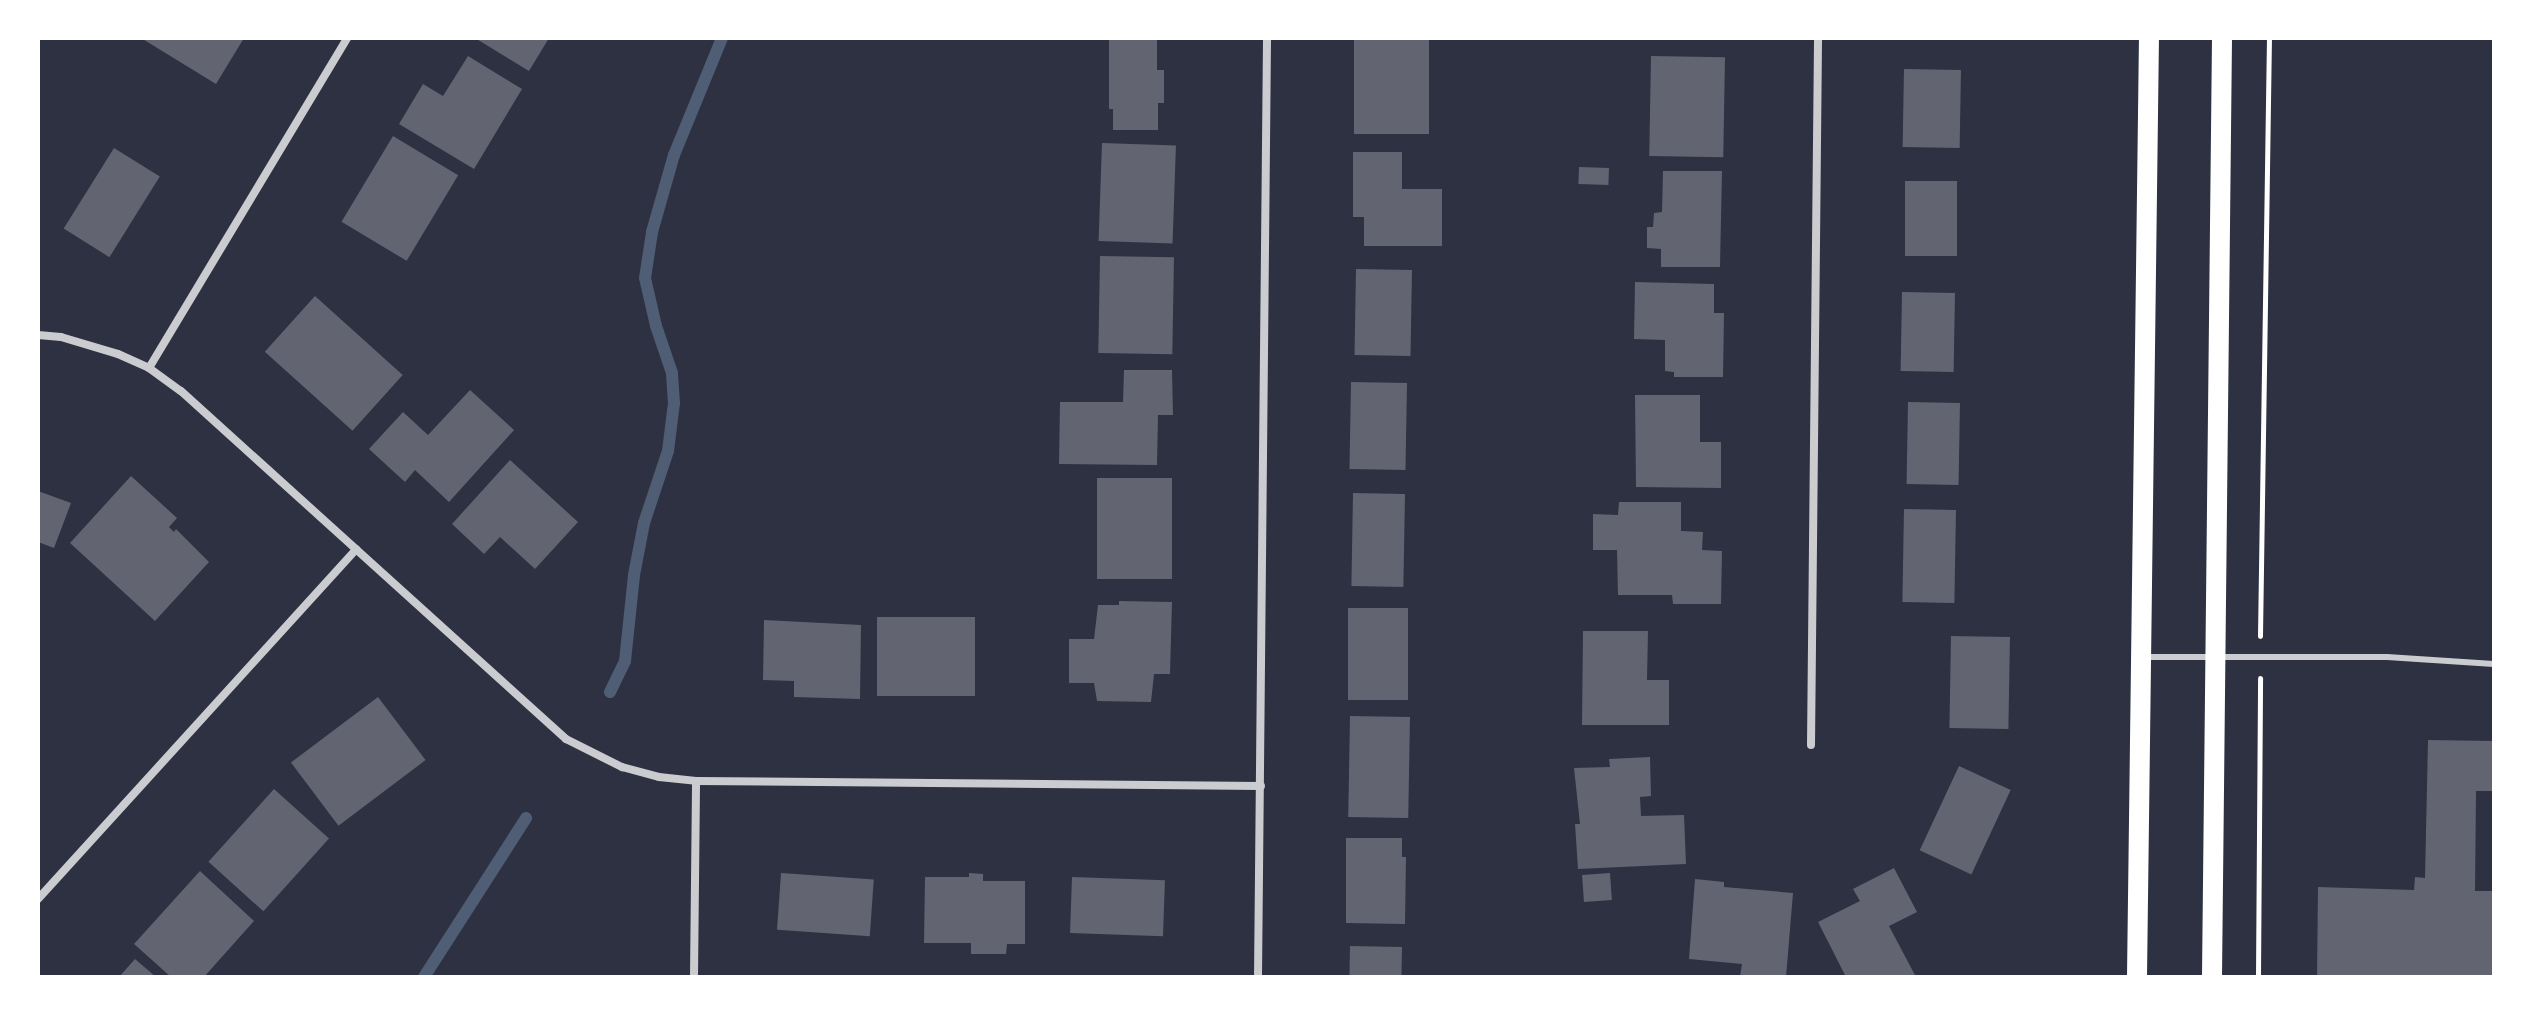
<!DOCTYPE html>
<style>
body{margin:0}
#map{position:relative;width:2532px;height:1015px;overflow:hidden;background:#2d3142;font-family:"Archivo Narrow",sans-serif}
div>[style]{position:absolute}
.stream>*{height:12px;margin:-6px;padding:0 6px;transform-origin:6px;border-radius:6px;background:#4f5d75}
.building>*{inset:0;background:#626471;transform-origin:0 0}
.path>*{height:5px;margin:-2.5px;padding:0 2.5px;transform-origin:2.5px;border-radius:2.5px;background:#fff}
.service>*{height:6px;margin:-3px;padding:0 3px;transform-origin:3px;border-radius:3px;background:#caccd0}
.minor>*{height:8px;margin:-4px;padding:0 4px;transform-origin:4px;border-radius:4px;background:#caccd0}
.primary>*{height:20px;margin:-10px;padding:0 10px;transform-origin:10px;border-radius:10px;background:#fff}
span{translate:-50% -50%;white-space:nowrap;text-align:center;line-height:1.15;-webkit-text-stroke:8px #fff;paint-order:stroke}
.frame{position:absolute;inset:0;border:40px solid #fff;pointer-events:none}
</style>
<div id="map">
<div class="stream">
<i style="left:610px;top:692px;width:34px;rotate:-64deg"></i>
<i style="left:625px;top:661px;width:86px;rotate:-84deg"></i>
<i style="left:634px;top:575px;width:53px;rotate:-79.1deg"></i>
<i style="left:644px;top:523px;width:76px;rotate:-71.6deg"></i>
<i style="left:668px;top:451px;width:48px;rotate:-82.9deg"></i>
<i style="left:674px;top:403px;width:30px;rotate:-94deg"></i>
<i style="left:672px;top:373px;width:50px;rotate:-108.8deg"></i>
<i style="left:656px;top:326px;width:49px;rotate:-102.9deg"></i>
<i style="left:645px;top:278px;width:47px;rotate:-81.3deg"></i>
<i style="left:652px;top:232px;width:80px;rotate:-74.1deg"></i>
<i style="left:674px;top:155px;width:126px;rotate:-67.7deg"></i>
<i style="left:424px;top:977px;width:189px;rotate:-57.3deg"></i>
</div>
<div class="building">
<i style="clip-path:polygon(141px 38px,244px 38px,216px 84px)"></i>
<i style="clip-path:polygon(475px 38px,549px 38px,529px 71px)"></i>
<i style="clip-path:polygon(1109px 38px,1157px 38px,1157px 70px,1164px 70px,1164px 103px,1158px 103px,1158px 130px,1113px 130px,1113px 109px,1109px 109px)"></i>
<i style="left:1354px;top:38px;width:75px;height:96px"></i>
<i style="clip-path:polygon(468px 56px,522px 89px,474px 169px,399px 124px,423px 84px,443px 96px)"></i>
<i style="left:1651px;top:56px;width:74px;height:100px;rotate:1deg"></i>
<i style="left:1904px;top:69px;width:57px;height:78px;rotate:1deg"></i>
<i style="left:393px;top:136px;width:76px;height:100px;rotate:31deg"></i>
<i style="left:1102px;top:143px;width:74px;height:98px;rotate:2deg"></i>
<i style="left:114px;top:148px;width:54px;height:95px;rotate:32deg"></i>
<i style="clip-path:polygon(1353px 152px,1402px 152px,1402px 189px,1442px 189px,1442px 246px,1364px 246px,1364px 217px,1353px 217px)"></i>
<i style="left:1579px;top:167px;width:30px;height:17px;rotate:2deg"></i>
<i style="clip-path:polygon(1663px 171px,1722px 171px,1720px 267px,1661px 267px,1661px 249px,1647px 248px,1647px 227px,1653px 227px,1654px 213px,1662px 212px)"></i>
<i style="left:1905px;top:181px;width:52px;height:75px"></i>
<i style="left:1100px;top:256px;width:74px;height:97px;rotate:1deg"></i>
<i style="left:1356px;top:269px;width:56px;height:86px;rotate:1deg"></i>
<i style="clip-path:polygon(1635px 282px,1714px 284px,1714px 313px,1724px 313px,1723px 377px,1674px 377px,1674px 372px,1665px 371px,1665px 340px,1634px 339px)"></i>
<i style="left:1902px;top:292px;width:53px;height:79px;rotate:1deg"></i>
<i style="left:315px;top:296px;width:118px;height:75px;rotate:42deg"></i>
<i style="clip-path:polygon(1124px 370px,1172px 370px,1173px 415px,1158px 415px,1157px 465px,1059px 464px,1060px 402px,1123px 402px)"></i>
<i style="left:1351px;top:382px;width:56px;height:87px;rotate:1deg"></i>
<i style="clip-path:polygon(470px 390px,514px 430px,449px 502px,415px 470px,405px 482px,369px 449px,403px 412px,428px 435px)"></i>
<i style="clip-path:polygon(1635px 395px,1700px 395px,1700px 442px,1721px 442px,1721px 488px,1636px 487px)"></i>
<i style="left:1908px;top:402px;width:52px;height:82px;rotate:1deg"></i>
<i style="clip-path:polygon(510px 460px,578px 522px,535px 569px,500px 537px,484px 554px,452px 524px)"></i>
<i style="clip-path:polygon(131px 476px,177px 518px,169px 527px,174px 532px,176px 529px,209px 562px,155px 621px,70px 543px)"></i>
<i style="left:1097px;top:478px;width:75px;height:101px"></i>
<i style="clip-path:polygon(38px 491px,71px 503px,54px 548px,38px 542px)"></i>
<i style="left:1353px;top:493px;width:52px;height:93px;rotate:1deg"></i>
<i style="clip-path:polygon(1619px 502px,1681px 502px,1681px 531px,1703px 532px,1702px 550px,1722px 551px,1721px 604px,1673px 604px,1672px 595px,1618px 595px,1617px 550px,1593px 550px,1593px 514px,1618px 515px)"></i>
<i style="left:1904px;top:509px;width:52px;height:93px;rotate:1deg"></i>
<i style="clip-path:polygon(1119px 601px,1172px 602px,1170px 674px,1154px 674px,1151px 702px,1097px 701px,1094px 683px,1069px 683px,1069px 639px,1094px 639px,1098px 605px,1119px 605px)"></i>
<i style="left:1348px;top:608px;width:60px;height:92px"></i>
<i style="left:877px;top:617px;width:98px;height:79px"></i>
<i style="clip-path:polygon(764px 620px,861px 625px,860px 699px,794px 697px,794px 681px,763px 680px)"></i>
<i style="clip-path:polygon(1583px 631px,1648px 631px,1647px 680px,1669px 680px,1669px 725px,1582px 725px)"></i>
<i style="left:1951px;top:636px;width:59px;height:92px;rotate:1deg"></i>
<i style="left:378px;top:697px;width:79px;height:109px;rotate:53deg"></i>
<i style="left:1350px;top:716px;width:60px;height:101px;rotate:1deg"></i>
<i style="clip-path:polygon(2428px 740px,2494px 741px,2494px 791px,2476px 791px,2475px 891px,2494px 891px,2494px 977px,2317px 977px,2318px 887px,2414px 890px,2415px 877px,2425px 878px)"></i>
<i style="clip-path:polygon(1650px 757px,1651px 796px,1640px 797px,1641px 816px,1684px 815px,1686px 864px,1578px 869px,1575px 824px,1580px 824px,1574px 768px,1610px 767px,1609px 759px)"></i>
<i style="left:1959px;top:766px;width:57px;height:93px;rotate:25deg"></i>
<i style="left:274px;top:789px;width:74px;height:98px;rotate:42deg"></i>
<i style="clip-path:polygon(1346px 838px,1402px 838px,1402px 857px,1406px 857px,1405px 924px,1346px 923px)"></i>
<i style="clip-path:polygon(1894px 868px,1917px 912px,1889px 926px,1916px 977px,1846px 977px,1818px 922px,1860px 901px,1853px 889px)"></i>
<i style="clip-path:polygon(200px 871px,254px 921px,204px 977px,171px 977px,134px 944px)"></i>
<i style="left:781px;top:873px;width:93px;height:57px;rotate:4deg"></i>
<i style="clip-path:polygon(969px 873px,983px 874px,983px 881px,1025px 881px,1025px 944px,1007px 944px,1006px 954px,971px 954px,971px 943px,924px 943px,925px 877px,969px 877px)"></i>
<i style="left:1610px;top:873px;width:27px;height:28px;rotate:86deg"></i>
<i style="left:1072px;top:877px;width:93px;height:56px;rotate:2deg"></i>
<i style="clip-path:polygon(1695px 879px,1724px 882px,1724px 887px,1793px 893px,1786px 977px,1740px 977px,1742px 964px,1689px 959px)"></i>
<i style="left:1350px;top:946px;width:52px;height:31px;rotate:1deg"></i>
<i style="clip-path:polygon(135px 959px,156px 977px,119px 977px)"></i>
</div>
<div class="path">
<i style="left:2260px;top:636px;width:598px;rotate:-89.14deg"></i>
<i style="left:2258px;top:977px;width:299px;rotate:-89.6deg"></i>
</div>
<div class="service">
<i style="left:2145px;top:657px;width:242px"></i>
<i style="left:2387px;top:657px;width:107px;rotate:3.7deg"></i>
</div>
<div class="minor">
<i style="left:38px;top:335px;width:23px;rotate:5deg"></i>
<i style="left:61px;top:337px;width:59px;rotate:16.6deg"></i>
<i style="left:118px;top:354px;width:34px;rotate:24deg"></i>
<i style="left:149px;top:368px;width:39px;rotate:36deg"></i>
<i style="left:181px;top:391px;width:519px;rotate:42.11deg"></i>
<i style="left:566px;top:739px;width:63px;rotate:26.6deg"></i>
<i style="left:622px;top:767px;width:38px;rotate:15deg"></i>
<i style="left:659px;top:777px;width:37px;rotate:6deg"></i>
<i style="left:696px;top:781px;width:565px;rotate:0.51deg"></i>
<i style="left:149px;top:368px;width:385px;rotate:-59deg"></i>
<i style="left:1811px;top:745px;width:707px;rotate:-89.43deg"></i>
<i style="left:38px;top:899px;width:473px;rotate:-47.7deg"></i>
<i style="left:694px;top:977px;width:196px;rotate:-89.4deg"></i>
<i style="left:1258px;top:977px;width:939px;rotate:-89.45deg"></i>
</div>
<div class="primary">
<i style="left:2137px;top:977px;width:939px;rotate:-89.27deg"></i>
<i style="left:2212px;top:977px;width:939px;rotate:-89.39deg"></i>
</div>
<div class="frame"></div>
</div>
